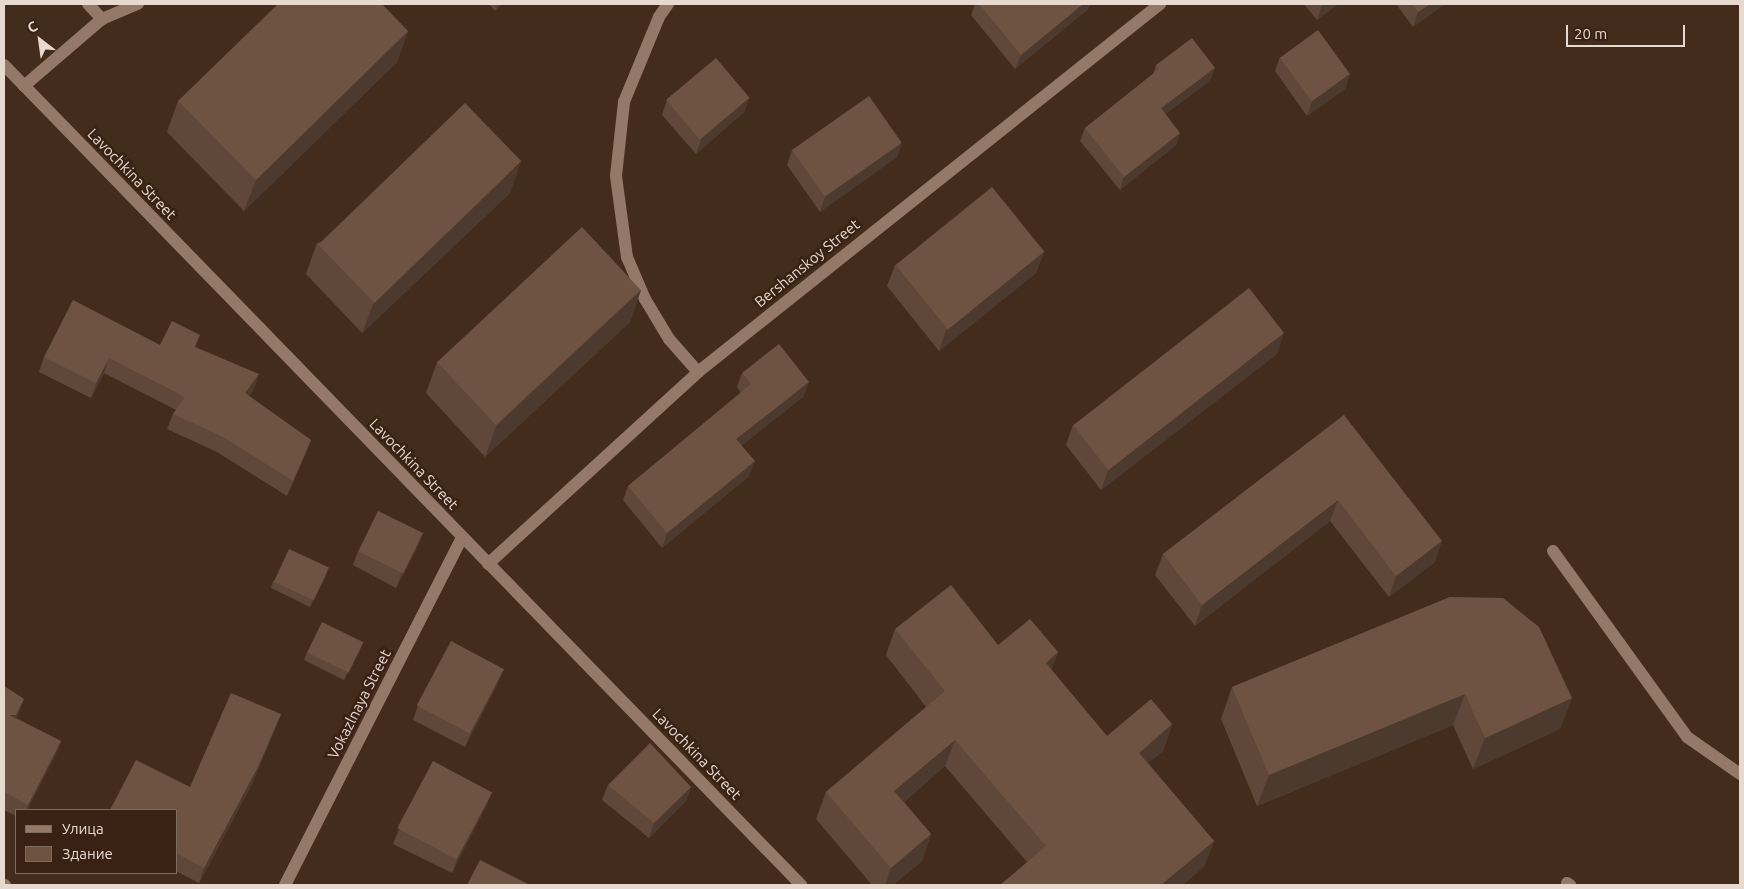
<!DOCTYPE html>
<meta charset="utf-8">
<style>
body{margin:0}
#map{position:relative;width:1744px;height:889px;overflow:hidden;background:#442c1c;font-family:Ubuntu,sans-serif}
div>[style]{position:absolute}
.service>*{height:12px;margin:-6px;padding:0 6px;transform-origin:6px;border-radius:6px;background:#957968}
.minor>*{height:12px;margin:-6px;padding:0 6px;transform-origin:6px;border-radius:6px;background:#957968}
.wall>*{inset:0;background:#5f473a}
.shaded-wall>*{inset:0;background:#4d3a2f}
.building>*{inset:0;background:#6e5343;transform-origin:0 0}
span{translate:-50% -50%;white-space:nowrap;text-align:center;line-height:1.15;-webkit-text-stroke:5px #392213;paint-order:stroke}
.street-label{font-size:15px;color:#e8d9cf}
.frame{position:absolute;inset:0;border:5px solid #e8d9cf;pointer-events:none}
.legend{position:absolute;left:15px;top:809px;width:162px;height:65px;box-sizing:border-box;background:#392213;border:1px solid #7f6b5e;margin:0;padding:6px 9px;list-style:none;font-size:15px;color:#e8d9cf}
.legend li{display:flex;align-items:center;gap:10px;height:25px}
.legend b{width:25px;border:1px solid #7f6b5e}
.north{position:absolute;left:15px;top:15px;width:50px;height:50px;-webkit-text-stroke:4px #392213;paint-order:stroke;rotate:330deg;font-size:14px;font-weight:700;line-height:20px;text-align:center;color:#e8d9cf}
.north::after{content:'';display:block;margin:auto;width:18px;height:22px;background:#e8d9cf;clip-path:polygon(50% 0,100% 100%,50% 72%,0 100%)}
.scale{position:absolute;left:1566px;top:25px;width:119px;height:22px;box-sizing:border-box;border:2px solid #e8d9cf;border-top:0;padding-left:6px;font-size:15px;line-height:18px;white-space:nowrap;color:#e8d9cf;-webkit-text-stroke:4px #392213;paint-order:stroke}
</style>
<div id="map">
<div class="service">
<i style="left:88px;top:4px;width:21px;rotate:47deg"></i>
<i style="left:102px;top:19px;width:39px;rotate:-23deg"></i>
<i style="left:668px;top:4px;width:16px;rotate:125deg"></i>
<i style="left:659px;top:17px;width:92px;rotate:112.4deg"></i>
<i style="left:624px;top:102px;width:74px;rotate:96.2deg"></i>
<i style="left:616px;top:176px;width:82px;rotate:82.3deg"></i>
<i style="left:627px;top:257px;width:46px;rotate:66.8deg"></i>
<i style="left:645px;top:299px;width:47px;rotate:59deg"></i>
<i style="left:669px;top:339px;width:44px;rotate:48.7deg"></i>
<i style="left:24px;top:86px;width:103px;rotate:-40.7deg"></i>
<i style="left:1553px;top:551px;width:229px;rotate:54.2deg"></i>
<i style="left:1687px;top:737px;width:65px;rotate:34.9deg"></i>
<i style="left:1567px;top:883px;width:4px;rotate:34deg"></i>
</div>
<div class="minor">
<i style="left:4px;top:65px;width:1144px;rotate:45.81deg"></i>
<i style="left:488px;top:564px;width:285px;rotate:-42.4deg"></i>
<i style="left:698px;top:372px;width:591px;rotate:-38.54deg"></i>
<i style="left:4px;top:885px;width:1px"></i>
<i style="left:285px;top:885px;width:390px;rotate:-63deg"></i>
</div>
<div class="wall">
<i style="clip-path:polygon(489px 4px,502px 4px,495px 11px)"></i>
<i style="clip-path:polygon(975px 4px,1090px 4px,1087px 10px,1015px 69px,971px 15px)"></i>
<i style="clip-path:polygon(1304px 4px,1338px 4px,1317px 20px)"></i>
<i style="clip-path:polygon(1396px 4px,1445px 4px,1413px 27px)"></i>
<i style="clip-path:polygon(408px 31px,397px 62px,244px 211px,167px 132px,178px 101px)"></i>
<i style="clip-path:polygon(1280px 57px,1350px 74px,1345px 89px,1307px 116px,1275px 71px)"></i>
<i style="clip-path:polygon(1156px 65px,1210px 81px,1165px 114px,1180px 133px,1176px 145px,1120px 190px,1080px 141px,1085px 128px,1153px 74px)"></i>
<i style="clip-path:polygon(749px 98px,744px 112px,696px 154px,662px 115px,667px 100px)"></i>
<i style="clip-path:polygon(902px 143px,897px 157px,820px 212px,787px 165px,792px 150px)"></i>
<i style="clip-path:polygon(510px 193px,362px 333px,306px 274px,317px 243px)"></i>
<i style="clip-path:polygon(1044px 252px,1036px 273px,939px 351px,887px 286px,895px 265px)"></i>
<i style="clip-path:polygon(641px 290px,630px 322px,485px 457px,426px 393px,437px 362px)"></i>
<i style="clip-path:polygon(160px 345px,196px 347px,254px 389px,249px 396px,311px 440px,305px 455px,287px 496px,217px 452px,167px 429px,173px 414px,176px 410px,104px 373px,91px 398px,39px 372px,44px 357px)"></i>
<i style="clip-path:polygon(1277px 354px,1101px 490px,1066px 445px,1073px 425px)"></i>
<i style="clip-path:polygon(742px 373px,804px 396px,741px 446px,749px 476px,662px 548px,623px 500px,628px 486px,741px 393px,737px 387px)"></i>
<i style="clip-path:polygon(1344px 415px,1435px 562px,1389px 597px,1330px 521px,1195px 626px,1155px 575px,1163px 554px)"></i>
<i style="clip-path:polygon(423px 533px,417px 548px,396px 588px,353px 565px,358px 551px)"></i>
<i style="clip-path:polygon(326px 576px,310px 607px,271px 588px,273px 581px)"></i>
<i style="clip-path:polygon(1450px 597px,1572px 698px,1560px 729px,1473px 769px,1453px 725px,1257px 806px,1221px 719px,1232px 687px)"></i>
<i style="clip-path:polygon(895px 629px,998px 645px,1058px 652px,1051px 670px,1107px 736px,1172px 724px,1163px 751px,1148px 763px,1214px 841px,1204px 867px,1027px 862px,945px 766px,904px 802px,931px 834px,922px 861px,893px 885px,872px 885px,816px 819px,826px 792px,926px 707px,886px 655px)"></i>
<i style="clip-path:polygon(360px 650px,344px 680px,304px 660px,307px 652px)"></i>
<i style="clip-path:polygon(498px 683px,465px 747px,413px 720px,418px 706px)"></i>
<i style="clip-path:polygon(4px 686px,24px 699px,16px 718px,61px 741px,55px 756px,27px 810px,16px 810px,16px 816px,4px 810px)"></i>
<i style="clip-path:polygon(281px 714px,275px 729px,252px 784px,199px 883px,176px 871px,176px 810px,190px 787px)"></i>
<i style="clip-path:polygon(608px 785px,691px 787px,686px 801px,649px 838px,602px 800px)"></i>
<i style="clip-path:polygon(492px 792px,486px 806px,452px 873px,393px 844px,399px 829px)"></i>
</div>
<div class="shaded-wall">
<i style="clip-path:polygon(498px 4px,502px 4px,495px 11px)"></i>
<i style="clip-path:polygon(1083px 4px,1090px 4px,1087px 10px,1015px 69px,1021px 55px)"></i>
<i style="clip-path:polygon(1324px 4px,1338px 4px,1317px 20px,1322px 5px)"></i>
<i style="clip-path:polygon(1430px 4px,1445px 4px,1413px 27px,1418px 12px)"></i>
<i style="clip-path:polygon(408px 31px,397px 62px,244px 211px,256px 180px)"></i>
<i style="clip-path:polygon(1215px 68px,1210px 81px,1156px 121px,1161px 108px)"></i>
<i style="clip-path:polygon(1350px 74px,1345px 89px,1307px 116px,1312px 101px)"></i>
<i style="clip-path:polygon(749px 98px,744px 112px,696px 154px,701px 139px)"></i>
<i style="clip-path:polygon(1180px 133px,1176px 145px,1120px 190px,1124px 177px)"></i>
<i style="clip-path:polygon(902px 143px,897px 157px,820px 212px,825px 197px)"></i>
<i style="clip-path:polygon(521px 162px,510px 193px,362px 333px,374px 302px)"></i>
<i style="clip-path:polygon(1044px 252px,1036px 273px,939px 351px,946px 330px)"></i>
<i style="clip-path:polygon(641px 290px,630px 322px,485px 457px,496px 426px)"></i>
<i style="clip-path:polygon(1284px 333px,1277px 354px,1101px 490px,1108px 470px)"></i>
<i style="clip-path:polygon(109px 358px,104px 373px,91px 398px,96px 383px)"></i>
<i style="clip-path:polygon(259px 374px,254px 389px,240px 408px,245px 393px)"></i>
<i style="clip-path:polygon(809px 382px,804px 396px,731px 454px,736px 439px)"></i>
<i style="clip-path:polygon(311px 440px,305px 455px,287px 496px,293px 481px)"></i>
<i style="clip-path:polygon(755px 461px,749px 476px,662px 548px,667px 533px)"></i>
<i style="clip-path:polygon(1338px 500px,1330px 521px,1195px 626px,1202px 605px)"></i>
<i style="clip-path:polygon(423px 533px,417px 548px,396px 588px,402px 573px)"></i>
<i style="clip-path:polygon(1442px 541px,1435px 562px,1389px 597px,1396px 576px)"></i>
<i style="clip-path:polygon(329px 568px,326px 576px,310px 607px,312px 600px)"></i>
<i style="clip-path:polygon(363px 642px,360px 650px,344px 680px,347px 673px)"></i>
<i style="clip-path:polygon(1058px 652px,1048px 679px,1046px 663px)"></i>
<i style="clip-path:polygon(504px 669px,498px 683px,465px 747px,471px 732px)"></i>
<i style="clip-path:polygon(1465px 694px,1453px 725px,1257px 806px,1269px 775px)"></i>
<i style="clip-path:polygon(1572px 698px,1560px 729px,1473px 769px,1485px 738px)"></i>
<i style="clip-path:polygon(24px 699px,19px 713px,11px 730px,9px 715px)"></i>
<i style="clip-path:polygon(281px 714px,275px 729px,252px 784px,199px 883px,204px 868px)"></i>
<i style="clip-path:polygon(1172px 724px,1163px 751px,1129px 779px,1139px 753px)"></i>
<i style="clip-path:polygon(955px 740px,945px 766px,885px 818px,894px 791px)"></i>
<i style="clip-path:polygon(61px 741px,55px 756px,27px 810px,26px 810px,28px 805px)"></i>
<i style="clip-path:polygon(691px 787px,686px 801px,649px 838px,654px 823px)"></i>
<i style="clip-path:polygon(492px 792px,486px 806px,452px 873px,457px 859px)"></i>
<i style="clip-path:polygon(931px 834px,922px 861px,893px 885px,885px 885px,891px 868px)"></i>
<i style="clip-path:polygon(1214px 841px,1204px 867px,1183px 885px,1161px 885px)"></i>
</div>
<div class="building">
<i style="clip-path:polygon(278px 4px,382px 4px,408px 31px,256px 180px,178px 101px)"></i>
<i style="clip-path:polygon(979px 4px,1083px 4px,1021px 55px)"></i>
<i style="clip-path:polygon(1412px 4px,1430px 4px,1418px 12px)"></i>
<i style="left:1318px;top:30px;width:54px;height:47px;rotate:54deg"></i>
<i style="clip-path:polygon(1192px 38px,1215px 68px,1161px 108px,1180px 133px,1124px 177px,1085px 128px,1159px 69px,1156px 65px)"></i>
<i style="left:716px;top:58px;width:52px;height:65px;rotate:50deg"></i>
<i style="left:869px;top:96px;width:57px;height:94px;rotate:55deg"></i>
<i style="left:465px;top:103px;width:81px;height:204px;rotate:46deg"></i>
<i style="left:992px;top:187px;width:83px;height:124px;rotate:51deg"></i>
<i style="left:582px;top:227px;width:86px;height:198px;rotate:47deg"></i>
<i style="left:1249px;top:288px;width:57px;height:223px;rotate:52deg"></i>
<i style="clip-path:polygon(73px 300px,160px 345px,172px 321px,200px 335px,195px 347px,259px 374px,245px 393px,311px 440px,293px 481px,223px 437px,173px 414px,185px 397px,109px 358px,96px 383px,44px 357px)"></i>
<i style="clip-path:polygon(779px 344px,809px 382px,736px 439px,755px 461px,667px 533px,628px 486px,751px 384px,742px 373px)"></i>
<i style="clip-path:polygon(1344px 415px,1442px 541px,1396px 576px,1338px 500px,1202px 605px,1163px 554px)"></i>
<i style="left:378px;top:511px;width:50px;height:45px;rotate:26deg"></i>
<i style="left:289px;top:549px;width:44px;height:36px;rotate:25deg"></i>
<i style="clip-path:polygon(951px 585px,998px 645px,1030px 619px,1058px 652px,1046px 663px,1107px 736px,1151px 699px,1172px 724px,1139px 753px,1214px 841px,1161px 885px,1000px 885px,1046px 846px,955px 740px,894px 791px,931px 834px,891px 868px,826px 792px,945px 691px,895px 629px)"></i>
<i style="clip-path:polygon(1450px 597px,1503px 598px,1539px 627px,1572px 698px,1485px 738px,1465px 694px,1269px 775px,1232px 687px)"></i>
<i style="left:322px;top:622px;width:46px;height:34px;rotate:26deg"></i>
<i style="left:451px;top:641px;width:60px;height:73px;rotate:28deg"></i>
<i style="clip-path:polygon(4px 686px,24px 699px,16px 715px,9px 715px,61px 741px,28px 805px,4px 792px)"></i>
<i style="clip-path:polygon(231px 693px,281px 714px,257px 769px,204px 868px,176px 853px,176px 810px,110px 810px,136px 760px,190px 787px)"></i>
<i style="clip-path:polygon(650px 743px,691px 787px,654px 823px,608px 785px)"></i>
<i style="left:433px;top:761px;width:67px;height:76px;rotate:28deg"></i>
<i style="clip-path:polygon(480px 860px,530px 885px,467px 885px)"></i>
</div>
<div class="street-label">
<span style="left:132px;top:174px;rotate:46deg">Lavochkina Street</span>
<span style="left:807px;top:263px;rotate:-39deg">Bershanskoy Street</span>
<span style="left:414px;top:464px;rotate:46deg">Lavochkina Street</span>
<span style="left:359px;top:704px;rotate:-63deg">Vokazlnaya Street</span>
<span style="left:697px;top:754px;rotate:46deg">Lavochkina Street</span>
</div>
<div class="frame"></div>
<ul class="legend">
<li><b style="height:6px;background:#957968"></b>Улица</li>
<li><b style="height:14px;background:#6e5343"></b>Здание</li>
</ul>
<div class="north">С</div>
<div class="scale">20 m</div>
</div>
